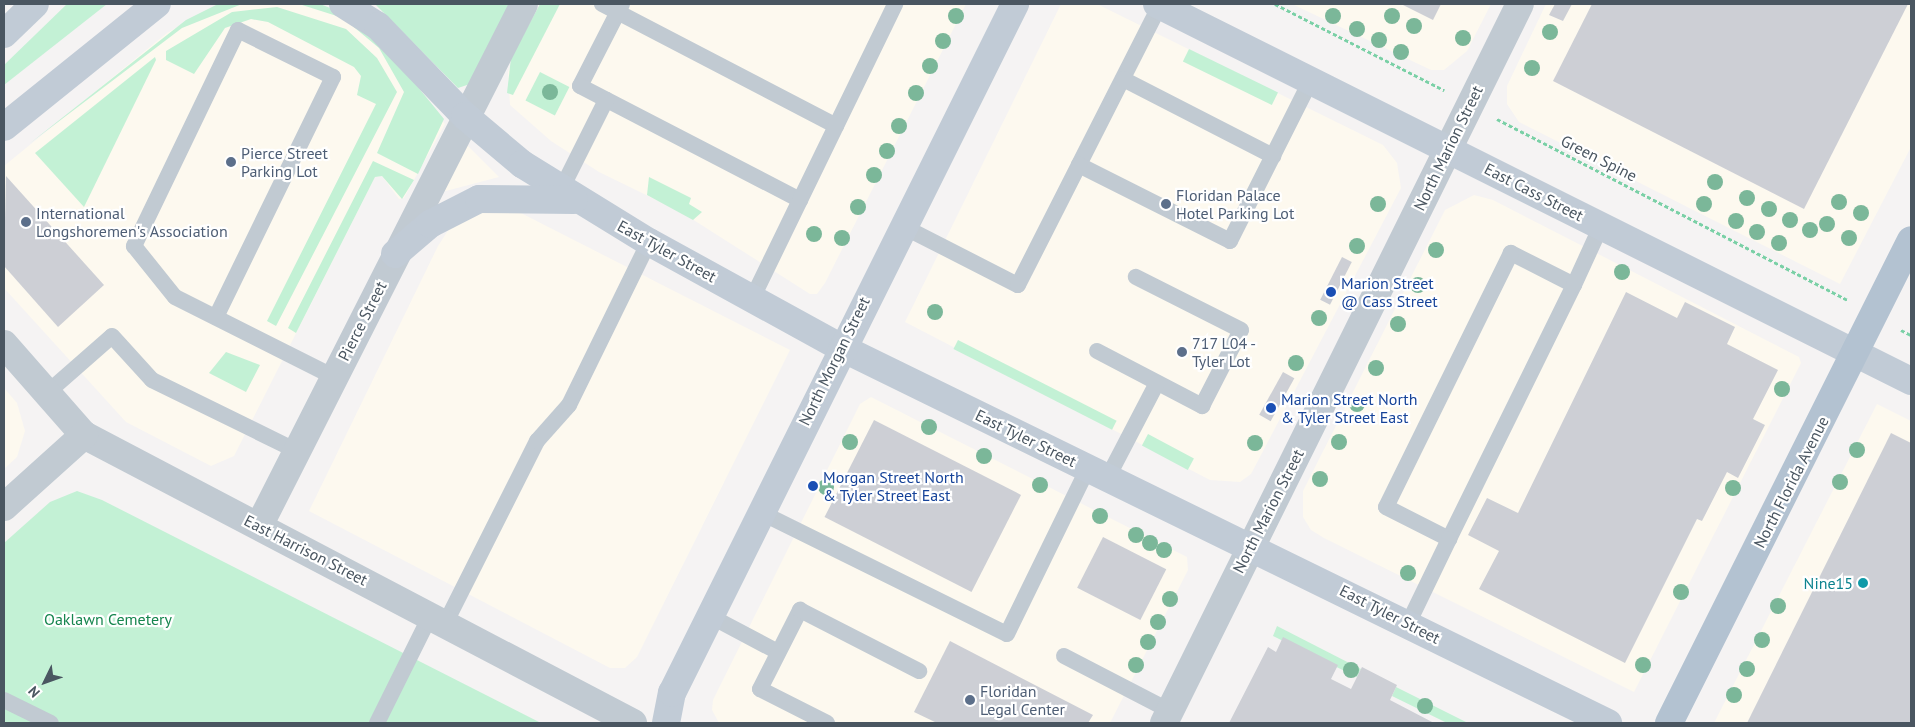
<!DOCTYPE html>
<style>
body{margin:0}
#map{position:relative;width:1915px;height:727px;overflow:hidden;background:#f5f3f3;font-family:"PT Sans",sans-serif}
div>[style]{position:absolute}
.commercial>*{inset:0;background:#fdf9ef}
.green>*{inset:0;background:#c3f1d5;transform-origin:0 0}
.building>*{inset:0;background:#cdcfd5;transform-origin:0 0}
.path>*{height:3px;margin-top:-1.5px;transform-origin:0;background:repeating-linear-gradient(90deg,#7ad0a6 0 4px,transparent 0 6.5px)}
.lane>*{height:16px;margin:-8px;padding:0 8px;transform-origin:8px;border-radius:8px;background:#c1cad2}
.street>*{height:28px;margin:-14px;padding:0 14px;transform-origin:14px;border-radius:14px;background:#c1cad2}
.secondary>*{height:28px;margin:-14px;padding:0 14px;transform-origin:14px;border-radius:14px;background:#c1cbd6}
.primary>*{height:28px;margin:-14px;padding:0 14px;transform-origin:14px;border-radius:14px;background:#b3c2d1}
.trees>*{width:16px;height:16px;margin:-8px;border-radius:50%;background:#7bb799}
.dots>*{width:14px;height:14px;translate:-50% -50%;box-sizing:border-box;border:2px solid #fff;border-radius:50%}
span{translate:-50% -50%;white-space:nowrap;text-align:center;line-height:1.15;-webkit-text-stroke:4.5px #fff;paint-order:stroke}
.street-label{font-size:16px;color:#4a5661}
.service-label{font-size:16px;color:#4e5e75}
.left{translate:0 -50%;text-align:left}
.transit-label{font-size:16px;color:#164399}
.culture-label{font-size:16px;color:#0d838f}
.right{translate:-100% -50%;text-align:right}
.park-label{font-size:16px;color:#17864f}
.frame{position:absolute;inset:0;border:5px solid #4a5661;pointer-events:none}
.north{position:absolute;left:20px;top:657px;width:50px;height:50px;-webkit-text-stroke:4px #fff;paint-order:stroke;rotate:228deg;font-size:14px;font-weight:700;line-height:20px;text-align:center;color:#4a5661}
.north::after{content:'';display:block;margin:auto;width:18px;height:22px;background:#4a5661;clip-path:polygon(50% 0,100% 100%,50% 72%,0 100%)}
</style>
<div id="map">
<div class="commercial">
<i style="clip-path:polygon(320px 4px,382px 43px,445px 124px,404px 198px,399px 199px,382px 176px,375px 177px,234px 456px,211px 466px,126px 422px,4px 288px,4px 166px,167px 33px,216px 5px)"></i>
<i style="clip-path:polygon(540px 4px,966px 4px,825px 283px,817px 294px,810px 294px,681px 212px,599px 172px,551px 141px,510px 105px,508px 72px)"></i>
<i style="clip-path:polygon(1061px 4px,1097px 4px,1383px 145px,1397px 163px,1401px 188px,1251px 474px,1240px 482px,1210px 480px,905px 322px)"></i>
<i style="clip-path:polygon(1292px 4px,1491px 4px,1467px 51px,1444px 70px,1431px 70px)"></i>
<i style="clip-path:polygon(1546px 4px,1911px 4px,1911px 147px,1840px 284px,1519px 122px,1507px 104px,1507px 86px)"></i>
<i style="clip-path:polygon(466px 144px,499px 177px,442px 192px)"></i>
<i style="clip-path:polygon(1474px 195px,1493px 200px,1799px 357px,1801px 363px,1634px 692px,1324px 538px,1311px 530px,1303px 517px,1303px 491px,1445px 210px)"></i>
<i style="clip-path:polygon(478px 208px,513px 209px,790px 350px,637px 657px,625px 668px,610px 668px,309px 511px,438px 246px,449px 229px)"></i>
<i style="clip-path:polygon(4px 388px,17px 403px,25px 431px,17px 457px,4px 469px)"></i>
<i style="clip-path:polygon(871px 397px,1187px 557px,1188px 570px,1110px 723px,719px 723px,712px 710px,713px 700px,860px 404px)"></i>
<i style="clip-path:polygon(1877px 404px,1911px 421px,1911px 723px,1714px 723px)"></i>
</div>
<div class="green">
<i style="clip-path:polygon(67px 4px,107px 4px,4px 85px,4px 65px)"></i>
<i style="clip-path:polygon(242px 4px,182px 28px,29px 144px,186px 20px,216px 5px)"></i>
<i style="clip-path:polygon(299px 4px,320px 4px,348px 15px,382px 43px,444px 119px,418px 174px,377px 153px,404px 92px,379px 48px,343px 18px)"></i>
<i style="clip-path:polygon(375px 4px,516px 4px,470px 84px,458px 88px)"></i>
<i style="clip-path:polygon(540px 4px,560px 4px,513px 95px,507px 93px,511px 58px)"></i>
<i style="clip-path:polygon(277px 7px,346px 29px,377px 58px,397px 92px,276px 326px,267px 321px,376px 104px,357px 95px,361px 76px,354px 67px,268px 22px,251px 19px,225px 28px,194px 74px,166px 60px,166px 51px,232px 12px)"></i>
<i style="left:1189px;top:49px;width:99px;height:14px;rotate:26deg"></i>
<i style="clip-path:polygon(155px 57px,156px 60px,84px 207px,35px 153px)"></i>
<i style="left:540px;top:72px;width:33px;height:32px;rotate:27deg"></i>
<i style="clip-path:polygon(373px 161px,414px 180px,402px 199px,382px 176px,375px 177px,296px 333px,288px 328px)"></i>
<i style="clip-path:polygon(649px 177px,691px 198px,689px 204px,702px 212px,693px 220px,647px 195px)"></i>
<i style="left:958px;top:340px;width:178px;height:10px;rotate:27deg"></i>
<i style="clip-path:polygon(226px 352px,260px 365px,246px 392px,209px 373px)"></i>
<i style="left:1148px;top:434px;width:52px;height:13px;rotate:28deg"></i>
<i style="clip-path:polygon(77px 491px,102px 500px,541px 723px,4px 723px,4px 543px,50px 502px)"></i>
<i style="clip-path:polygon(1277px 626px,1361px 669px,1357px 677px,1273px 636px)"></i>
<i style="clip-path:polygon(1396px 687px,1468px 723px,1447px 723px,1392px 696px)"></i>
</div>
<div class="building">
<i style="clip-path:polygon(1401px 4px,1441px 4px,1433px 20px)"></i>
<i style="clip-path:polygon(1555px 4px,1572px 4px,1563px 21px,1549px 15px)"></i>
<i style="clip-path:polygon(1592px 4px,1908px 4px,1804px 209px,1553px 81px)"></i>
<i style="clip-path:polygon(6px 176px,104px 285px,58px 327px,4px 266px)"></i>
<i style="left:1342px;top:257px;width:11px;height:48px;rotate:27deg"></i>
<i style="clip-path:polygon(1626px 292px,1677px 318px,1685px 302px,1735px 327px,1727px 344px,1778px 370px,1753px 419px,1765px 425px,1738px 478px,1727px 472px,1702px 521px,1697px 519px,1625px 663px,1479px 589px,1499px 551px,1468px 535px,1487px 498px,1518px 513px)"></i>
<i style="left:1283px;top:372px;width:13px;height:49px;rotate:29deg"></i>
<i style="left:874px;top:420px;width:165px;height:109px;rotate:27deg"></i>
<i style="clip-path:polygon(1891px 433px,1911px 443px,1911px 723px,1747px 723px)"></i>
<i style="left:1103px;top:537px;width:71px;height:57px;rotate:27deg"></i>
<i style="clip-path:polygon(1283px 637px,1338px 665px,1331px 679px,1351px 689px,1362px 667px,1397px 685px,1390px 700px,1434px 723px,1229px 723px,1268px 647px,1276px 652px)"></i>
<i style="clip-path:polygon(950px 641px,1093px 715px,1088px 723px,937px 723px,914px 712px)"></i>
</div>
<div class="path">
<i style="left:1275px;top:4px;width:190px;rotate:27deg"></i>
<i style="left:1497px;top:119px;width:394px;rotate:27.3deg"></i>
<i style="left:1901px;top:330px;width:11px;rotate:27deg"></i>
</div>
<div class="lane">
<i style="left:602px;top:4px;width:264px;rotate:27.5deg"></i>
<i style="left:622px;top:4px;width:92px;rotate:117.1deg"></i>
<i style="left:580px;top:86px;width:248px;rotate:27.4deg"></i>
<i style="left:1160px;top:5px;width:179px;rotate:116.9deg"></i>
<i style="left:1079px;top:165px;width:169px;rotate:26.7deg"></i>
<i style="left:1230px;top:241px;width:180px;rotate:-63.3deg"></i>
<i style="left:1123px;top:79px;width:169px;rotate:27.2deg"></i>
<i style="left:561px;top:190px;width:101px;rotate:-63.4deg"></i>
<i style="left:902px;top:226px;width:130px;rotate:27deg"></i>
<i style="left:1018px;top:285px;width:135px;rotate:-63.1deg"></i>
<i style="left:1574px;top:285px;width:71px;rotate:-153.1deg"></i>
<i style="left:1511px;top:253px;width:283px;rotate:116.2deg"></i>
<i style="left:1386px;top:507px;width:71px;rotate:26.9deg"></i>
<i style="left:1449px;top:539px;width:283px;rotate:-63.8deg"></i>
<i style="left:1574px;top:285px;width:65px;rotate:-65.4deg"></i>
<i style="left:752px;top:299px;width:328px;rotate:-64.1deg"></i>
<i style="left:216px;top:317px;width:267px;rotate:-64deg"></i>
<i style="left:333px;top:77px;width:106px;rotate:-153.7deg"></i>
<i style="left:238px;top:30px;width:240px;rotate:115.7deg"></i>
<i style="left:134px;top:246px;width:65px;rotate:51.2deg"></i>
<i style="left:175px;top:297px;width:178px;rotate:26.7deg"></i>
<i style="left:1097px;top:351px;width:119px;rotate:27.6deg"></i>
<i style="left:1202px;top:406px;width:85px;rotate:-62.8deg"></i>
<i style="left:1241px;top:330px;width:118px;rotate:-153.2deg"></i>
<i style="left:47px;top:393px;width:86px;rotate:-41.2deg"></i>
<i style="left:112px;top:336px;width:59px;rotate:47.7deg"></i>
<i style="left:152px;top:380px;width:161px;rotate:26.1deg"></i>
<i style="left:1108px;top:477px;width:106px;rotate:-62.5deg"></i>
<i style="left:760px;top:512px;width:275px;rotate:26.3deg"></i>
<i style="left:1007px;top:634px;width:185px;rotate:-64deg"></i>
<i style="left:710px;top:616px;width:77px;rotate:27.9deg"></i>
<i style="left:446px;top:622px;width:203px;rotate:-63.3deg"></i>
<i style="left:537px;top:441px;width:48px;rotate:-48.4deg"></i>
<i style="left:569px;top:405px;width:182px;rotate:-63.9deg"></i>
<i style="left:1408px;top:624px;width:94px;rotate:-64.2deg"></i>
<i style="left:1064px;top:656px;width:119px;rotate:27.4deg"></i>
<i style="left:4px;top:700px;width:52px;rotate:26.1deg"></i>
<i style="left:377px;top:723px;width:122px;rotate:-63.6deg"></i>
<i style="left:827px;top:723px;width:75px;rotate:-153.1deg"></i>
<i style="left:760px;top:689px;width:89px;rotate:-63.1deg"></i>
<i style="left:800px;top:610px;width:134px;rotate:27.1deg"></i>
</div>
<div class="street">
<i style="left:4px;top:344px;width:121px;rotate:48.7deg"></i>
<i style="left:84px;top:435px;width:620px;rotate:27.68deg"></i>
<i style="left:4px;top:507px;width:108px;rotate:-42deg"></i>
<i style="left:259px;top:526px;width:585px;rotate:-63.08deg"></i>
<i style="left:1164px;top:723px;width:802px;rotate:-63.66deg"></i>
</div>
<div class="secondary">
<i style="left:343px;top:4px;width:41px;rotate:32.2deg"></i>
<i style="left:378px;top:26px;width:125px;rotate:46deg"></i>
<i style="left:465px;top:116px;width:75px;rotate:40.1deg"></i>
<i style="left:522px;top:164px;width:149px;rotate:31.6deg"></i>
<i style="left:649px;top:242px;width:220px;rotate:28.8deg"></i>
<i style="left:842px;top:348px;width:853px;rotate:26.08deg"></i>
<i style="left:1157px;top:4px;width:843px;rotate:26.57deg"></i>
<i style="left:4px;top:34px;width:43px;rotate:-44.1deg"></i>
<i style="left:4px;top:127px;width:196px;rotate:-38.8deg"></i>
<i style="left:395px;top:254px;width:46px;rotate:-40.6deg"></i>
<i style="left:430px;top:224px;width:55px;rotate:-27deg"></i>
<i style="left:479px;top:199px;width:95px;rotate:0.6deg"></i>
<i style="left:666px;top:723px;width:31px;rotate:-79deg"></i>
<i style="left:672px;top:693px;width:770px;rotate:-63.53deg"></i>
</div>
<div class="primary">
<i style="left:1669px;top:723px;width:540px;rotate:-63.39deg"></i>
</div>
<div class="trees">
<i style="left:956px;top:16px"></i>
<i style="left:1333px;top:16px"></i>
<i style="left:1392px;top:16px"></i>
<i style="left:1414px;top:26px"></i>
<i style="left:1357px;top:29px"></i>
<i style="left:1550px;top:32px"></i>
<i style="left:1463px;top:38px"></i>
<i style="left:1379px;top:40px"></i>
<i style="left:943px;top:41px"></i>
<i style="left:1401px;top:52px"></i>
<i style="left:930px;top:66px"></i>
<i style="left:1532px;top:68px"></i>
<i style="left:550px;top:92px"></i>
<i style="left:916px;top:93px"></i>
<i style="left:899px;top:126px"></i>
<i style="left:887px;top:151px"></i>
<i style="left:874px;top:175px"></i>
<i style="left:1715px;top:182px"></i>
<i style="left:1747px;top:198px"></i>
<i style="left:1839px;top:202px"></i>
<i style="left:1378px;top:204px"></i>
<i style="left:1704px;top:204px"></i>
<i style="left:858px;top:207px"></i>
<i style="left:1769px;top:209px"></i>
<i style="left:1861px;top:213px"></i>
<i style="left:1790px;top:220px"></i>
<i style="left:1736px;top:221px"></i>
<i style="left:1827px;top:224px"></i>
<i style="left:1810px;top:230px"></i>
<i style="left:1757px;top:232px"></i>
<i style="left:814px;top:234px"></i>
<i style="left:842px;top:238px"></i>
<i style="left:1849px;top:238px"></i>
<i style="left:1779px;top:243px"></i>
<i style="left:1357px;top:246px"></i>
<i style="left:1436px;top:250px"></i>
<i style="left:1622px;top:272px"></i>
<i style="left:1418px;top:285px"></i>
<i style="left:935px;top:312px"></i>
<i style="left:1319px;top:318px"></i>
<i style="left:1398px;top:324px"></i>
<i style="left:1296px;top:363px"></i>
<i style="left:1376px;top:368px"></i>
<i style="left:1782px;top:389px"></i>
<i style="left:1357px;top:404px"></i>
<i style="left:929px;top:427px"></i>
<i style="left:850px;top:442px"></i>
<i style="left:1339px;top:442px"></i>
<i style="left:1255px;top:443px"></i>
<i style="left:1857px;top:450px"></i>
<i style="left:984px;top:456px"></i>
<i style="left:1320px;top:479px"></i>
<i style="left:1840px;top:482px"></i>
<i style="left:1040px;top:485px"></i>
<i style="left:826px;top:487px"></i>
<i style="left:1733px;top:488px"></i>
<i style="left:1100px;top:516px"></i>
<i style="left:1136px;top:535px"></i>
<i style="left:1150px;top:543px"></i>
<i style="left:1164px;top:550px"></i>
<i style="left:1408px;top:573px"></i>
<i style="left:1681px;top:592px"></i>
<i style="left:1170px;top:599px"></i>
<i style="left:1778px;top:606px"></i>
<i style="left:1158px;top:622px"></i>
<i style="left:1762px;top:640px"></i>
<i style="left:1148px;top:642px"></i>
<i style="left:1136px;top:665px"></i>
<i style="left:1643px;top:665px"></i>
<i style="left:1747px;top:669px"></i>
<i style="left:1351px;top:670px"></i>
<i style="left:1734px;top:695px"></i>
<i style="left:1425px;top:706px"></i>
</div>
<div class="dots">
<i style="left:231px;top:162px;background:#5c6f8a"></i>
<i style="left:1166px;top:204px;background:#5c6f8a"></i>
<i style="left:26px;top:222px;background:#5c6f8a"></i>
<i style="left:1331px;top:292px;background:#1a4fb4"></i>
<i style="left:1182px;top:352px;background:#5c6f8a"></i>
<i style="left:1271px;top:408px;background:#1a4fb4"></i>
<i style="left:813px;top:486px;background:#1a4fb4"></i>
<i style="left:1863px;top:583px;background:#0f9aa8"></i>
<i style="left:970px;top:700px;background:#5c6f8a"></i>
</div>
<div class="street-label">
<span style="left:1448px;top:148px;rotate:-64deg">North Marion Street</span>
<span style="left:1599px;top:158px;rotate:27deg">Green Spine</span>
<span style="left:1534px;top:192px;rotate:27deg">East Cass Street</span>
<span style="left:667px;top:251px;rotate:29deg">East Tyler Street</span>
<span style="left:362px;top:321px;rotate:-63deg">Pierce Street</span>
<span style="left:834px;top:361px;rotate:-64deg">North Morgan Street</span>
<span style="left:1026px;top:438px;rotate:26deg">East Tyler Street</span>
<span style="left:1791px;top:482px;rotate:-63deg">North Florida Avenue</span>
<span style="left:1268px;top:511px;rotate:-63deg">North Marion Street</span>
<span style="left:306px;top:550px;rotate:27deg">East Harrison Street</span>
<span style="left:1390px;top:614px;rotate:27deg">East Tyler Street</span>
</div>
<div class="service-label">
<span class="left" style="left:241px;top:162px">Pierce Street<br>Parking Lot</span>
<span class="left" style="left:1176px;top:204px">Floridan Palace<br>Hotel Parking Lot</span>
<span class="left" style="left:36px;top:222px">International<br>Longshoremen's Association</span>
<span class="left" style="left:1192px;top:352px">717 L04 -<br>Tyler Lot</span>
<span class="left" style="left:980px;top:700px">Floridan<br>Legal Center</span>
</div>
<div class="transit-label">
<span class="left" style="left:1341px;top:292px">Marion Street<br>@ Cass Street</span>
<span class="left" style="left:1281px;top:408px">Marion Street North<br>&amp; Tyler Street East</span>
<span class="left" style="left:823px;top:486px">Morgan Street North<br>&amp; Tyler Street East</span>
</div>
<div class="culture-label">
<span class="right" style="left:1853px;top:583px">Nine15</span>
</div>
<div class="park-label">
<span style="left:108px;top:619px">Oaklawn Cemetery</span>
</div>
<div class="frame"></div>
<div class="north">N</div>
</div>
